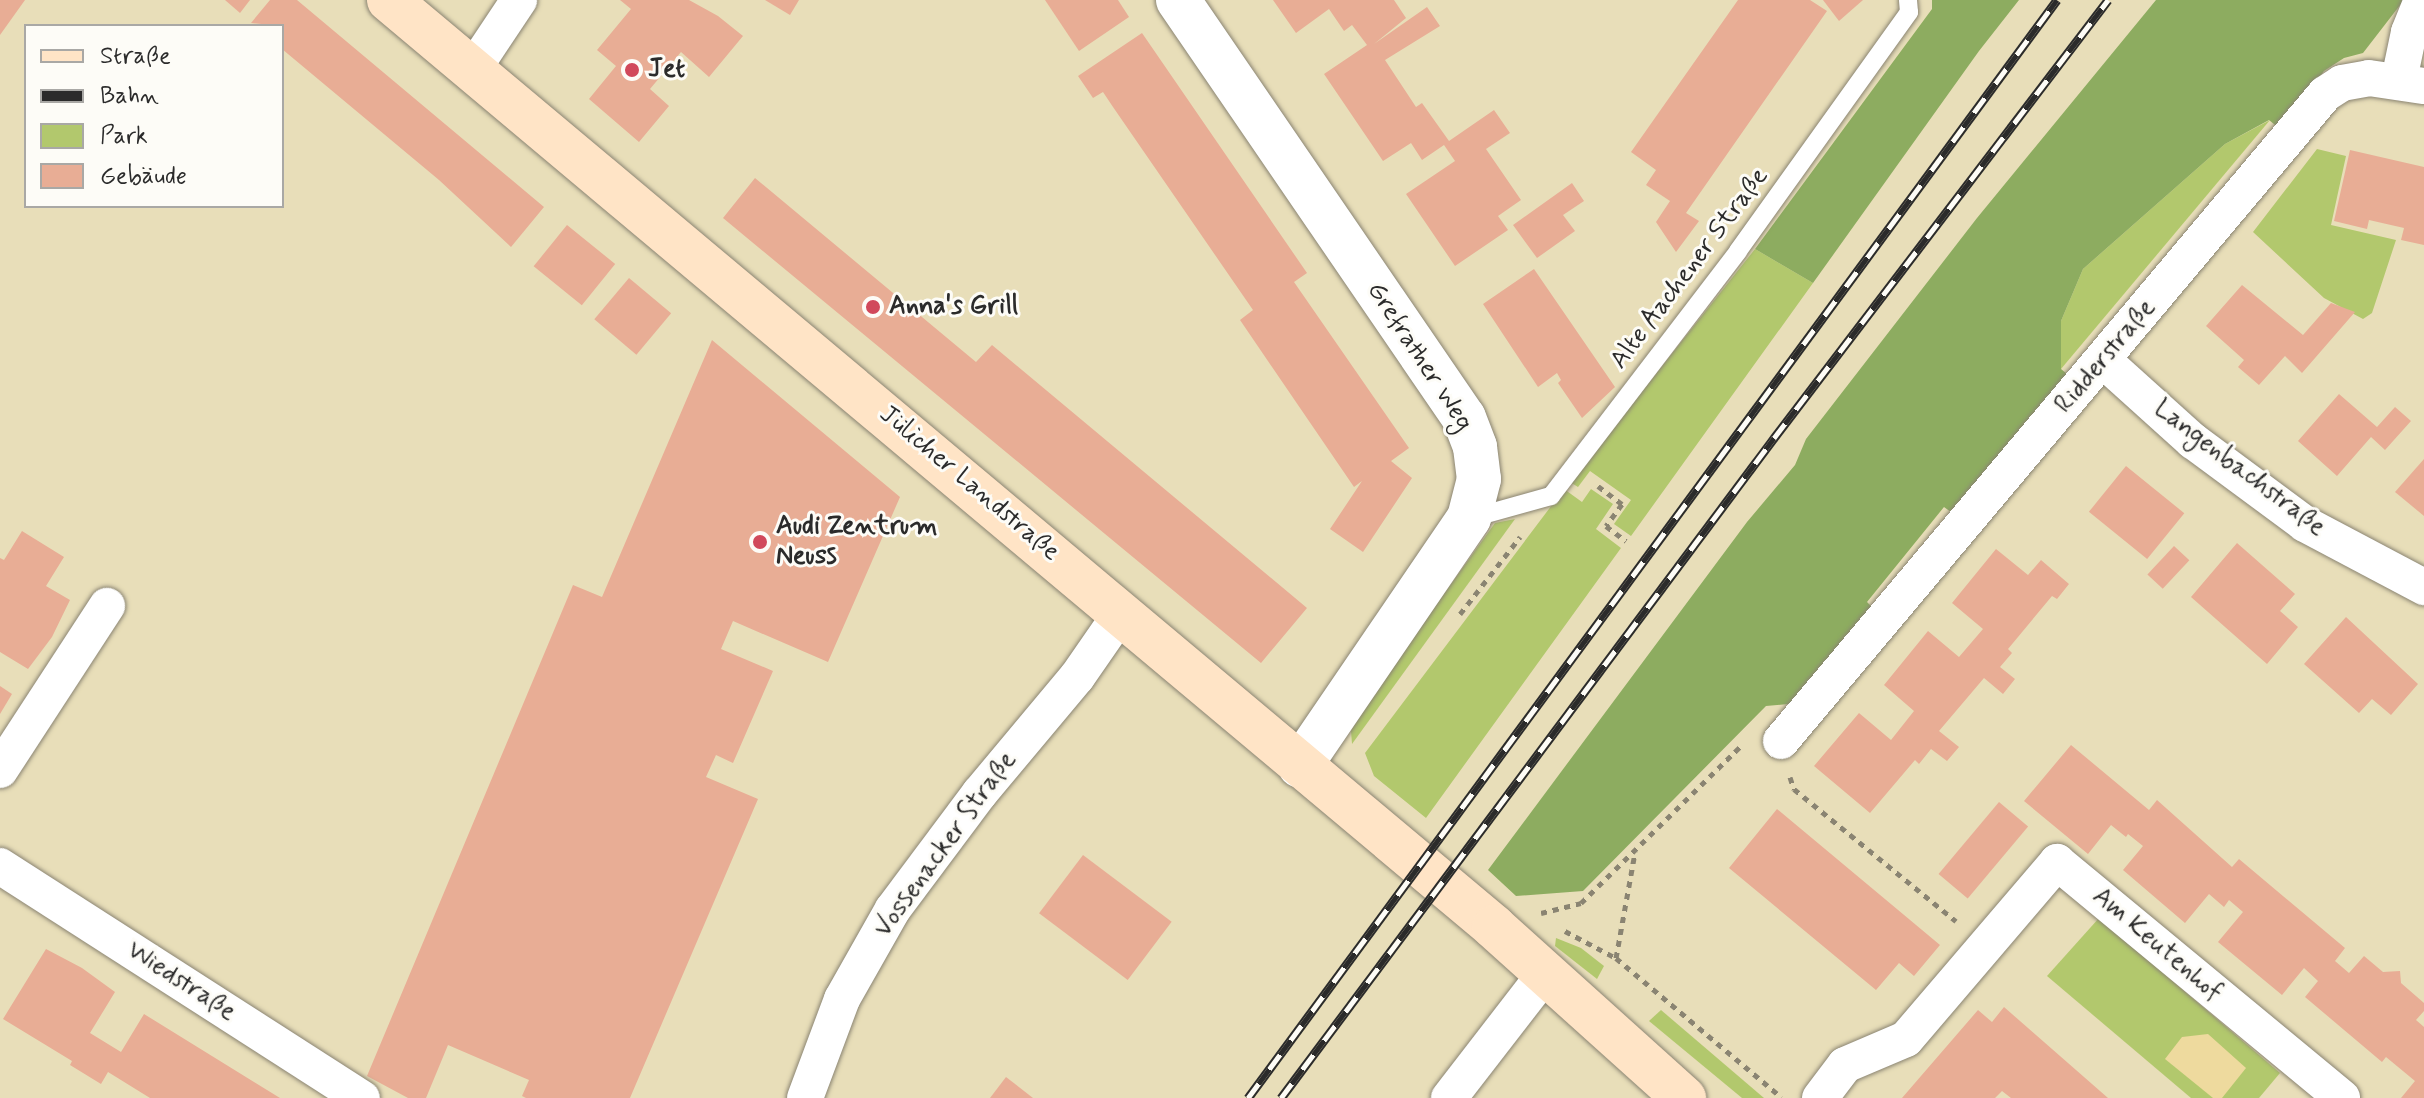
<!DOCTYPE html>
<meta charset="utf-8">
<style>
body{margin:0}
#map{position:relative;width:2424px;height:1098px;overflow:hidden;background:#e8deb9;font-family:Mynerve,sans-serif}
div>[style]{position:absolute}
.green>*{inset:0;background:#b2c86d}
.forest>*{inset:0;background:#8dac60}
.sand>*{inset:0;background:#eeda9e}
.building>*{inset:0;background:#e8ad95;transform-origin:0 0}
.path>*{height:5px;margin-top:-2.5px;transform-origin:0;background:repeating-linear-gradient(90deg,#8a8472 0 6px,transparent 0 12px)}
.roads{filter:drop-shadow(0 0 2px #8a8472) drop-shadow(0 0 2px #8a8472)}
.service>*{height:18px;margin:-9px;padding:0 9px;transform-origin:9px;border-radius:9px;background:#fff}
.minor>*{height:36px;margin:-18px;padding:0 18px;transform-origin:18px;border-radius:18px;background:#fff}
.tertiary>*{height:44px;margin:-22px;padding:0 22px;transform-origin:22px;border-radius:22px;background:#fff}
.secondary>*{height:44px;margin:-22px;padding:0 22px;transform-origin:22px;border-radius:22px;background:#ffe4c6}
.rail>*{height:9px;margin-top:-4.5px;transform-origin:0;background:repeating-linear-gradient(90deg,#fdfcf7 0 18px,#2b2b2b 0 36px);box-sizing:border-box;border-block:2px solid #2b2b2b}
.dots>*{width:22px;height:22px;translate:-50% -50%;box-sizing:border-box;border:4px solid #fdfcf7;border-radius:50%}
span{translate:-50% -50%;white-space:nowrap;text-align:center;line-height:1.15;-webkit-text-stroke:6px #fdfcf7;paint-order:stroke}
.poi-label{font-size:26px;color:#2b2b2b;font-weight:700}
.left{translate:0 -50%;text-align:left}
.street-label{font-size:26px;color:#2b2b2b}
.legend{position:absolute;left:24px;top:24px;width:260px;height:184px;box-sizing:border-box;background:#fdfcf7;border:2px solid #a9a8a5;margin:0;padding:10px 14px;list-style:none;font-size:24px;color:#2b2b2b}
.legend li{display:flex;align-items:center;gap:16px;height:40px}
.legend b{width:40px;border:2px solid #a9a8a5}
</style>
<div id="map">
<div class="green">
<i style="clip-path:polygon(2270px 120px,2061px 369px,2061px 321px,2083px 269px,2225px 144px)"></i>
<i style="clip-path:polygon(2317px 149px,2346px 156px,2331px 225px,2396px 240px,2372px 313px,2363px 319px,2324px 298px,2253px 232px)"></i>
<i style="clip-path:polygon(1755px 249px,1813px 283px,1631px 536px,1614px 524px,1631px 500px,1590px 471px,1578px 487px,1570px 482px)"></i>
<i style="clip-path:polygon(1564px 489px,1582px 502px,1591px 489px,1613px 504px,1596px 529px,1621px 548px,1426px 818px,1374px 776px,1365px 753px)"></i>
<i style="clip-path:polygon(1515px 519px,1352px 744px,1351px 731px,1356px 716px,1495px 523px)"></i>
<i style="clip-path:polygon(2099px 918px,2280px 1073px,2259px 1098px,2191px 1098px,2047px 976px)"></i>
<i style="clip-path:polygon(1556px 938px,1581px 948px,1604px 966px,1597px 979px,1555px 946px)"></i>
<i style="clip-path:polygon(1661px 1010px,1764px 1098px,1742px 1098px,1649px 1021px)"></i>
</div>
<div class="forest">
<i style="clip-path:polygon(1932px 0,2019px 0,1979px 51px,1813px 283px,1755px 249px,1932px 9px)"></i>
<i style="clip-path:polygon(2156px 0,2404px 0,2363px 53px,2344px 58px,2324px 71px,2280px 129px,2269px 120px,2225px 144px,2083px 269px,2061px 321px,2061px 369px,2072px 378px,1955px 515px,1944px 507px,1867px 602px,1876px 611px,1798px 703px,1766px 706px,1583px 891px,1516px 896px,1488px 870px,1747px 522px,1795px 465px,1806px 439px,1977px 218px)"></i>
</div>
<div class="sand">
<i style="clip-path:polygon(2208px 1034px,2246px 1068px,2222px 1098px,2213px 1098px,2165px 1059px,2182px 1037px)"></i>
</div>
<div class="building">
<i style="clip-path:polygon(0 0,25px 0,0 35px)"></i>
<i style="clip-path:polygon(225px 0,250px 0,240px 13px)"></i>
<i style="clip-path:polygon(270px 0,297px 0,544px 207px,511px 247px,439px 180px,282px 49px,282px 26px,251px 23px)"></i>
<i style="clip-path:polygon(620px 0,689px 0,718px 16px,743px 36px,709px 77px,681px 52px,650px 89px,669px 106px,639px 142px,589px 99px,616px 66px,597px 50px,631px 9px)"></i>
<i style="clip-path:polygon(765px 0,799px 0,790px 15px)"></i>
<i style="clip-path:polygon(1045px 0,1118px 0,1129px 17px,1079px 51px)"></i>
<i style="clip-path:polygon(1273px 0,1394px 0,1406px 18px,1374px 44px,1427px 7px,1440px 26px,1385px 60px,1416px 107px,1422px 103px,1449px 141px,1494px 110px,1510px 133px,1486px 149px,1521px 200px,1498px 216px,1508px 230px,1455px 266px,1406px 194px,1455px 161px,1444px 145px,1422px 160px,1411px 143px,1383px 161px,1324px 74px,1367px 45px,1352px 25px,1344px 31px,1329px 9px,1296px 33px)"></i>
<i style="clip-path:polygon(1738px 0,1810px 0,1827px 11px,1686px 213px,1699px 221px,1676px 252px,1656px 222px,1670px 201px,1646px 185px,1656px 170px,1631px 152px)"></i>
<i style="clip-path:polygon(1823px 0,1863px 0,1839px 21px)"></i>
<i style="clip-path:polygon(1142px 33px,1307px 273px,1294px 282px,1409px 448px,1391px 461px,1412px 478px,1363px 552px,1330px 529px,1362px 481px,1354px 487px,1240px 320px,1253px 310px,1113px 107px,1103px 92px,1093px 98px,1078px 76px)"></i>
<i style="clip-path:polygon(2350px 150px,2424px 167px,2424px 245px,2401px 240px,2404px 228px,2369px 220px,2367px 229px,2334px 221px)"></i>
<i style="clip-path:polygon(755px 178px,976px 362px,992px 345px,1307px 608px,1261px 663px,723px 218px)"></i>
<i style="clip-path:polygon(1572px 183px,1584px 201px,1563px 215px,1575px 231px,1537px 258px,1513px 225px)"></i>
<i style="left:567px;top:225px;width:62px;height:53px;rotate:39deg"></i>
<i style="clip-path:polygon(1534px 269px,1615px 387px,1582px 418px,1558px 383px,1561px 380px,1557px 373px,1538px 387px,1483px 304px)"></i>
<i style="left:629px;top:278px;width:55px;height:54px;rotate:40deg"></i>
<i style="clip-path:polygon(2242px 285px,2303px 335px,2331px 303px,2355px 312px,2302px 373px,2285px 356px,2259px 385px,2238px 367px,2244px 360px,2206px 326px)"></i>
<i style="clip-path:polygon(712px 340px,900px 497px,828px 662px,733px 621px,721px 649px,773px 671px,733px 763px,716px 755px,706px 777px,758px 799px,630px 1098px,526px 1098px,522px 1096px,529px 1080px,448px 1045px,426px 1098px,408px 1098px,367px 1076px,573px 585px,602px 597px)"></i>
<i style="clip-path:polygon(2339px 394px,2377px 427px,2395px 407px,2411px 421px,2385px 450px,2371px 437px,2337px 476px,2298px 441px)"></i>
<i style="clip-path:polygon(2424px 459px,2424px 516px,2395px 492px)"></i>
<i style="left:2126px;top:466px;width:75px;height:59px;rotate:39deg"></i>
<i style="clip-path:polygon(22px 531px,64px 557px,46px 586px,70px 600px,52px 637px,28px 669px,0 652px,0 558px,4px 560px)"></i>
<i style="clip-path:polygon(2237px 543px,2295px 594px,2280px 611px,2298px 627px,2267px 664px,2191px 597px)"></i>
<i style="left:2174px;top:546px;width:21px;height:39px;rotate:43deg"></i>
<i style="clip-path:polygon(1996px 549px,2028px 575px,2041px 560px,2069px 584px,2057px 599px,2052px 596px,2008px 649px,2012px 653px,2000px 667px,2015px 679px,2003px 694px,1984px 678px,1939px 731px,1959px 747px,1947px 761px,1931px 749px,1919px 764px,1915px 760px,1870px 813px,1814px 766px,1859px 713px,1891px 740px,1914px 711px,1884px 685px,1928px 631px,1959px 657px,1983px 629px,1952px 603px)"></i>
<i style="clip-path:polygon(2346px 617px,2418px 684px,2391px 715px,2372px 699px,2359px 713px,2304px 664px)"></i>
<i style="clip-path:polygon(0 686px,12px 694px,0 714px)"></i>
<i style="clip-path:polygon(2071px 745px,2149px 810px,2157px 800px,2232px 867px,2239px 859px,2345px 948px,2335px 961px,2349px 973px,2364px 956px,2383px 972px,2400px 971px,2401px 983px,2424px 1003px,2424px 1011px,2416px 1020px,2424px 1027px,2424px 1098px,2401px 1098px,2415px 1081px,2386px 1057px,2382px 1062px,2305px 997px,2318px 981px,2304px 968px,2282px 995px,2218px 942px,2243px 912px,2229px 900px,2224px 907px,2209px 894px,2185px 923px,2123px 870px,2143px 846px,2128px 834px,2126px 837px,2111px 825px,2088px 854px,2024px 801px)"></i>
<i style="left:1999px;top:802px;width:38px;height:94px;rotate:40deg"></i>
<i style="clip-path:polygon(1777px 809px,1940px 945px,1914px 976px,1899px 963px,1876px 990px,1729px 868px)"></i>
<i style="left:1083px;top:855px;width:111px;height:73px;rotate:37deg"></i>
<i style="clip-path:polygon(46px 949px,82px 968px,115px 992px,90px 1033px,121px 1052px,144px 1014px,280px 1098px,150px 1098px,108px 1072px,101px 1084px,70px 1065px,72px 1061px,3px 1019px)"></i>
<i style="clip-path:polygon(2004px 1007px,2108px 1098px,2011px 1098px,2002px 1091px,1995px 1098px,1902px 1098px,1978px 1010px,1992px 1022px)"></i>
<i style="clip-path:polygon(1006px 1077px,1033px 1098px,990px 1098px)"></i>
</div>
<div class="path">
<i style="left:1598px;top:486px;width:30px;rotate:37deg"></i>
<i style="left:1622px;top:504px;width:27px;rotate:126deg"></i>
<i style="left:1606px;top:526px;width:25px;rotate:37deg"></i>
<i style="left:1460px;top:614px;width:98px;rotate:-52.1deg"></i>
<i style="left:1790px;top:777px;width:13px;rotate:72deg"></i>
<i style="left:1794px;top:789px;width:209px;rotate:39.2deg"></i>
<i style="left:1541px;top:913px;width:41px;rotate:-14deg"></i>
<i style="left:1581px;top:903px;width:224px;rotate:-44.5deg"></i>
<i style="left:1565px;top:931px;width:58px;rotate:27.9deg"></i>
<i style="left:1616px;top:958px;width:216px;rotate:40.1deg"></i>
<i style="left:1616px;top:958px;width:108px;rotate:-79.8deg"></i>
</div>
<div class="roads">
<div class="service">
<i style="left:1472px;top:518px;width:82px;rotate:-15.6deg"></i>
<i style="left:1551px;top:496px;width:308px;rotate:-52.6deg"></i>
<i style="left:1738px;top:251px;width:294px;rotate:-54.4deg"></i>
<i style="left:1909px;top:12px;width:12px;rotate:-95deg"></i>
</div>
<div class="minor">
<i style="left:473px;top:69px;width:83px;rotate:-56.3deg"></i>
<i style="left:2399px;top:80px;width:49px;rotate:-78.2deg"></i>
<i style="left:2409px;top:32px;width:35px;rotate:-68deg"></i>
<i style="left:2104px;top:361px;width:120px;rotate:42deg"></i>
<i style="left:2193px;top:441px;width:139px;rotate:36.5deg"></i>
<i style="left:2305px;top:524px;width:135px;rotate:27.9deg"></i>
<i style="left:1781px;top:741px;width:845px;rotate:-49.94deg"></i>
<i style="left:2325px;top:94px;width:20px;rotate:-33deg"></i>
<i style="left:2342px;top:83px;width:27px;rotate:-10deg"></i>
<i style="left:2369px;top:78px;width:56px;rotate:8.3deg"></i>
<i style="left:0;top:770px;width:196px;rotate:-56.9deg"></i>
<i style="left:0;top:866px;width:430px;rotate:32.7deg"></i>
<i style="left:805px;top:1098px;width:106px;rotate:-69.5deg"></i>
<i style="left:842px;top:999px;width:103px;rotate:-60.5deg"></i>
<i style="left:893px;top:909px;width:144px;rotate:-53.2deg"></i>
<i style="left:979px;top:794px;width:153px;rotate:-50.1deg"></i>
<i style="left:1077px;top:677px;width:79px;rotate:-55.3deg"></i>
<i style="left:1449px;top:1098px;width:155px;rotate:-52.3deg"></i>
<i style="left:1820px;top:1098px;width:41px;rotate:-52.9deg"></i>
<i style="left:1845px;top:1065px;width:66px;rotate:-23.1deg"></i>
<i style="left:1906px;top:1039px;width:233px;rotate:-49.5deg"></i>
<i style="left:2057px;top:862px;width:370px;rotate:39.6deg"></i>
</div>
<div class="tertiary">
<i style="left:1178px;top:0;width:506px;rotate:55.62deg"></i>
<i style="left:1464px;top:418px;width:31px;rotate:69deg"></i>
<i style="left:1475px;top:447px;width:32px;rotate:83deg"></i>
<i style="left:1479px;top:479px;width:40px;rotate:104.4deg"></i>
<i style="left:1469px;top:518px;width:300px;rotate:124.3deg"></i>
</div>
<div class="secondary">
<i style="left:389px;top:0;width:1442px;rotate:39.99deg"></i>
<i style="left:1494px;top:927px;width:256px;rotate:42deg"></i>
</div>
</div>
<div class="rail">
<i style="left:1248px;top:1098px;width:1364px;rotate:-53.62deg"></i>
<i style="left:1281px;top:1098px;width:824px;rotate:-53.24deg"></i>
<i style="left:1774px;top:438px;width:551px;rotate:-52.67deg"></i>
</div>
<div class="dots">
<i style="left:632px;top:70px;background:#d1495b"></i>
<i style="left:873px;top:307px;background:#d1495b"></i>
<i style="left:760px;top:542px;background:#d1495b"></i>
</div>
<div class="poi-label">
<span class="left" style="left:648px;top:70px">Jet</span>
<span class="left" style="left:889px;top:307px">Anna's Grill</span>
<span class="left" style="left:776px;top:542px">Audi Zentrum<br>Neuss</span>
</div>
<div class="street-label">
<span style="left:1690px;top:269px;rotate:-53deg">Alte Aachener Straße</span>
<span style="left:1419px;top:357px;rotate:57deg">Grefrather Weg</span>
<span style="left:2106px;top:357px;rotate:-50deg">Ridderstraße</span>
<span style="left:2239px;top:469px;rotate:37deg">Langenbachstraße</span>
<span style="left:969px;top:484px;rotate:40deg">Jülicher Landstraße</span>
<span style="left:946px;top:845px;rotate:-54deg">Vossenacker Straße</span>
<span style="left:2157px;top:945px;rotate:40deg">Am Keutenhof</span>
<span style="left:181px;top:982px;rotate:33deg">Wiedstraße</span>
</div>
<ul class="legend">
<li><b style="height:10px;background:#ffe4c6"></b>Straße</li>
<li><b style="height:10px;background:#2b2b2b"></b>Bahn</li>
<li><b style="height:22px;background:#b2c86d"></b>Park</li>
<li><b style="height:22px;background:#e8ad95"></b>Gebäude</li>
</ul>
</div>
